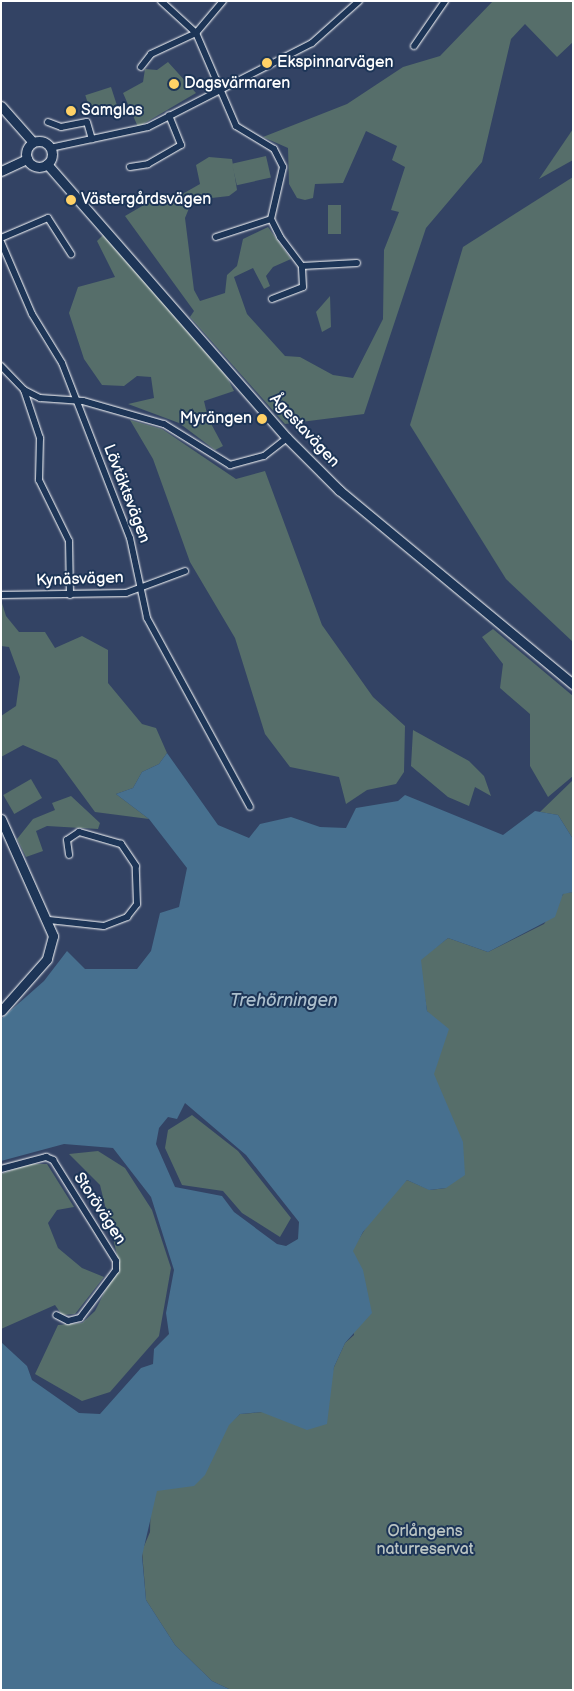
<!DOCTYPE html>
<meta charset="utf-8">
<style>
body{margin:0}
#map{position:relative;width:574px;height:1691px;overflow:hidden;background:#334364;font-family:"Balsamiq Sans",sans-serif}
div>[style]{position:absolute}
.green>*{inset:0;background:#566e6a;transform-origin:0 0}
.water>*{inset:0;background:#47708f}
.roads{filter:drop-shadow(0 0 1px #fff) drop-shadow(0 0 1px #fff)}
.minor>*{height:6px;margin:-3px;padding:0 3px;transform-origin:3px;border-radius:3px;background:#1d3557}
.tertiary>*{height:9px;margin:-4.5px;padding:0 4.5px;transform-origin:4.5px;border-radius:4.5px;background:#1d3557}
.secondary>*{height:9px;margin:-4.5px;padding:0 4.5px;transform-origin:4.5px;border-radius:4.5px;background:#1d3557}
.secondary>.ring{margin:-4.5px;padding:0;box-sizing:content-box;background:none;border:9px solid #1d3557;border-radius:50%}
.dots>*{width:14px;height:14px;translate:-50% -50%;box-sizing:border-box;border:2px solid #1d3557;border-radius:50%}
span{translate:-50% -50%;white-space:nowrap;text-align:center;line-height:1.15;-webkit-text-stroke:4px #1d3557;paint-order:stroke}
.poi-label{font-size:16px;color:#fff}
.left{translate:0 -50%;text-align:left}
.right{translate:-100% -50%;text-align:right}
.street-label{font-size:16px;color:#fff}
.park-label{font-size:16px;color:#bbc5c3}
.water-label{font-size:18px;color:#acbfcd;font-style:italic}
.frame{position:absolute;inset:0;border:2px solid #fff;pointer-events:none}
</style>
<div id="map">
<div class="green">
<i style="clip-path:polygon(493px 1px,573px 1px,573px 42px,557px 57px,525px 24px,511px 39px,482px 162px,426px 228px,364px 414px,285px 424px,190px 317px,194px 311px,125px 216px,149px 202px,163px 205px,200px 184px,196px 165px,209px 157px,232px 159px,237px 190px,229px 196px,203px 199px,190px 206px,185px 218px,194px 290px,200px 301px,225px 293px,227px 275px,237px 266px,243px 239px,268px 227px,291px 259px,273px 267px,266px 276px,270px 286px,264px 289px,253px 268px,234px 277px,247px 314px,285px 356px,300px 357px,333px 375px,353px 378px,383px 319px,384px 250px,399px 212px,391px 210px,405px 167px,392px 160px,397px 146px,366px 131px,343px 183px,315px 184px,313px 198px,305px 200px,297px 198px,289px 184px,288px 148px,263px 137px,347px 104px,403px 67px,440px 56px)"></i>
<i style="clip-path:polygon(168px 62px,196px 93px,138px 127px,123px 93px,143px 82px,145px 69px,157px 70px)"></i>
<i style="left:111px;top:87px;width:19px;height:27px;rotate:72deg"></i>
<i style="clip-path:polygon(573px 129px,573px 160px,539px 179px)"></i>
<i style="left:266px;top:156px;width:22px;height:35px;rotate:77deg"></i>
<i style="clip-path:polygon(573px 177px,573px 642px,506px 579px,410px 425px,463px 247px)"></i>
<i style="left:328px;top:205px;width:13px;height:29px"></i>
<i style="clip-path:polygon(104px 234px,227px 377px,234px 391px,204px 401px,208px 418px,223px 446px,215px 450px,179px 423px,128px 404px,154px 398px,151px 377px,137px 376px,124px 386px,102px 385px,84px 359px,69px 313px,78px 287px,115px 277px,97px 241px)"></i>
<i style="clip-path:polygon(330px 296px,331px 327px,322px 332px,316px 312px)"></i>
<i style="clip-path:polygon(130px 420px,162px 429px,236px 479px,265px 471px,322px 625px,373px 697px,405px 726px,404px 772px,396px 784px,367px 790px,346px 804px,339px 777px,290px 767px,265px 734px,235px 638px,190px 562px,153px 459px)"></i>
<i style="clip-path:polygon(1px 600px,6px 616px,19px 632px,45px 632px,55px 648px,82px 636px,108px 650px,108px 683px,142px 724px,156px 728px,167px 753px,159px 764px,142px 772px,133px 788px,116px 794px,149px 819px,95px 812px,57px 760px,23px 745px,1px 757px,1px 716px,16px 706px,20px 677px,9px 647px,1px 646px)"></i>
<i style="clip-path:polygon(493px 629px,573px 696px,573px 776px,548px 797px,530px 766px,530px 714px,500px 688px,503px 664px,482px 637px)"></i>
<i style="clip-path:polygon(413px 730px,469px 761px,484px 776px,491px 796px,475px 787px,469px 806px,448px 797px,411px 766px)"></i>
<i style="left:31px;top:779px;width:22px;height:32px;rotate:60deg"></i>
<i style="clip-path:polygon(573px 780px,573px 839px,558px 815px,540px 812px)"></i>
<i style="clip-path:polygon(71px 796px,100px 823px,98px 829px,47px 826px,36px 831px,43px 851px,26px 857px,17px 839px,33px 819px,55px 810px,52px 803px)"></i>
<i style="clip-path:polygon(573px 892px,573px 1690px,231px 1690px,212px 1681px,175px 1645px,146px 1600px,142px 1551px,150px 1532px,151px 1493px,215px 1449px,221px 1431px,240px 1414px,323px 1407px,334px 1367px,345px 1343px,354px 1335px,350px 1253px,386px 1196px,407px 1180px,430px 1190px,446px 1188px,434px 1084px,433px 1019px,427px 1011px,419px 960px,448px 938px,488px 952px,544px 924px,564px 893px)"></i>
<i style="clip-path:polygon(192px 1115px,238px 1151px,291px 1218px,280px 1237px,242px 1213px,223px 1191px,182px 1185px,165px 1148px,168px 1130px)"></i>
<i style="clip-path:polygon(98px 1151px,125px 1168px,152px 1210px,171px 1268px,159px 1336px,110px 1392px,82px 1401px,35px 1374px,58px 1325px,82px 1323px,95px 1311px,119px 1263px,100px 1185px,69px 1154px)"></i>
<i style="clip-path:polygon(29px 1164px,47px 1164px,74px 1207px,57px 1210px,48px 1223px,58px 1248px,82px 1268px,104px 1277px,75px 1314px,62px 1315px,55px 1305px,1px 1329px,1px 1174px)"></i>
</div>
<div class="water">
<i style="clip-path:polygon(evenodd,167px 753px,218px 825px,249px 838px,260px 824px,291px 817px,320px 827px,346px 828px,356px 808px,398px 801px,405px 795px,503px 835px,535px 811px,558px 815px,573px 839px,573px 892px,563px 894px,555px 917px,488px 952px,448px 938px,421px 960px,427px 1011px,449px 1029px,434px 1074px,463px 1142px,465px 1175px,446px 1188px,429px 1190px,407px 1180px,363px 1232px,353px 1251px,363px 1270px,372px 1313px,345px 1343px,334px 1367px,327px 1424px,307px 1430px,261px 1412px,240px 1414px,229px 1425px,205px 1475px,194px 1486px,157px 1491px,142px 1556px,146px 1600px,175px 1645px,212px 1681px,231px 1690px,1px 1690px,1px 1342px,27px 1366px,32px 1380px,79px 1413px,100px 1414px,141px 1368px,153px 1364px,154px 1349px,169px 1334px,166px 1313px,174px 1270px,151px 1197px,113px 1148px,64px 1144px,1px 1161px,1px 1019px,44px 981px,67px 951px,85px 969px,137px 969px,151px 951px,160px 913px,179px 907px,187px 868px,149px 819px,116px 794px,133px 788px,142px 772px,159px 764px,167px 753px,185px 1103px,246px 1155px,299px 1222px,298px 1239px,286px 1246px,277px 1244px,234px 1212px,222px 1196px,175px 1187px,156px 1144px,159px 1128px,168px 1117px,177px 1119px,185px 1103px)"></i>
</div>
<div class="roads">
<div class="minor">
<i style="left:161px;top:1px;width:47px;rotate:42.4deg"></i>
<i style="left:196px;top:33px;width:101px;rotate:66.7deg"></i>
<i style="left:236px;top:126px;width:44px;rotate:31.2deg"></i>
<i style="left:274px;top:149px;width:20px;rotate:63deg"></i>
<i style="left:283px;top:167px;width:53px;rotate:103deg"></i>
<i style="left:271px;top:219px;width:20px;rotate:63deg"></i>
<i style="left:280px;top:237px;width:36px;rotate:53deg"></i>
<i style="left:302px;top:266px;width:55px;rotate:-3.1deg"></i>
<i style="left:414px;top:46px;width:55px;rotate:-55.4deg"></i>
<i style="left:141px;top:67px;width:16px;rotate:-52deg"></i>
<i style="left:151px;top:54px;width:50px;rotate:-25deg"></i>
<i style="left:196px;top:33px;width:42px;rotate:-49.8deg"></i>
<i style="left:48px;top:122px;width:14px;rotate:21deg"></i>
<i style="left:61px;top:127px;width:26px;rotate:-11deg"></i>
<i style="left:87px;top:122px;width:18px;rotate:74deg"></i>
<i style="left:50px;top:148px;width:100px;rotate:-12.1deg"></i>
<i style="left:148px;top:127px;width:184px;rotate:-27.1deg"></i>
<i style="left:312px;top:43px;width:63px;rotate:-41.8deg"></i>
<i style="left:130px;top:167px;width:18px;rotate:-9deg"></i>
<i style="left:148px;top:164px;width:38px;rotate:-30deg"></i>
<i style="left:181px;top:145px;width:32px;rotate:-112deg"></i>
<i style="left:216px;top:237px;width:58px;rotate:-18.1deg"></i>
<i style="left:1px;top:238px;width:51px;rotate:-23.1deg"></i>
<i style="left:48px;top:218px;width:43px;rotate:57.4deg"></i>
<i style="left:1px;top:242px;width:78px;rotate:66.7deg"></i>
<i style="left:32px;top:314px;width:57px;rotate:58.5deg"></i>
<i style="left:62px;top:363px;width:188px;rotate:68.8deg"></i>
<i style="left:130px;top:538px;width:82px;rotate:78deg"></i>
<i style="left:147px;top:618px;width:215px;rotate:61.4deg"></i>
<i style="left:272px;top:299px;width:33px;rotate:-21deg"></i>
<i style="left:303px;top:287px;width:21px;rotate:-93deg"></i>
<i style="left:1px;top:366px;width:33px;rotate:46deg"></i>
<i style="left:24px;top:390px;width:18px;rotate:27deg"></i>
<i style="left:40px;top:398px;width:43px;rotate:4deg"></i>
<i style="left:83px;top:401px;width:84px;rotate:15.9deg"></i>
<i style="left:164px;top:424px;width:78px;rotate:31.8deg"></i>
<i style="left:230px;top:465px;width:35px;rotate:-15deg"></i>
<i style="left:264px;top:456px;width:29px;rotate:-38deg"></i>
<i style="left:24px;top:390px;width:51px;rotate:71.6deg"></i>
<i style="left:40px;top:438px;width:42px;rotate:91.4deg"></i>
<i style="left:39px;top:480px;width:68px;rotate:63.8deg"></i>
<i style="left:69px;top:541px;width:54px;rotate:88.9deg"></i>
<i style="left:1px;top:595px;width:125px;rotate:-0.9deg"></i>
<i style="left:126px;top:593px;width:63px;rotate:-20.4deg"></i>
<i style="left:49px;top:920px;width:55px;rotate:6.2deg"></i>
<i style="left:104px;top:926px;width:25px;rotate:-21deg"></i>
<i style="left:127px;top:917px;width:16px;rotate:-52deg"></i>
<i style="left:137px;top:904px;width:38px;rotate:-92deg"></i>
<i style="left:136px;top:866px;width:27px;rotate:-124deg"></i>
<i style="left:121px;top:844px;width:44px;rotate:-164.1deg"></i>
<i style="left:79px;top:832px;width:14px;rotate:146deg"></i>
<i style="left:67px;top:840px;width:15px;rotate:82deg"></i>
<i style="left:1px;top:1169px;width:47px;rotate:-14.9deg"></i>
<i style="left:46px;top:1157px;width:8px;rotate:23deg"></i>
<i style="left:53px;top:1160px;width:119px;rotate:58deg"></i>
<i style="left:116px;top:1261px;width:9px;rotate:90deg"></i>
<i style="left:116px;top:1270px;width:60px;rotate:126.9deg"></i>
<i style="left:80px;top:1318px;width:12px;rotate:166deg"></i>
<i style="left:68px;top:1321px;width:13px;rotate:-153deg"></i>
</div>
<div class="tertiary">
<i style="left:1px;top:171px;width:29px;rotate:-25deg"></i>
<i style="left:1px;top:819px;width:128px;rotate:66deg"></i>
<i style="left:53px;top:936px;width:24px;rotate:105deg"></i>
<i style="left:47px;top:959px;width:69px;rotate:131.5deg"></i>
</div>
<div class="secondary">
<i style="left:1px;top:106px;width:48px;rotate:48.4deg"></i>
<i class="ring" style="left:26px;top:141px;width:17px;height:17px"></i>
<i style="left:47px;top:164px;width:364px;rotate:48.8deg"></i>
<i style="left:287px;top:438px;width:74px;rotate:45deg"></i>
<i style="left:339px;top:490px;width:304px;rotate:39.7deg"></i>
</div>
</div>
<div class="dots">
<i style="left:267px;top:63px;background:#ffd166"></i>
<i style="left:174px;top:84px;background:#ffd166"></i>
<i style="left:71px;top:111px;background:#ffd166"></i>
<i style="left:71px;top:200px;background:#ffd166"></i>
<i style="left:262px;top:419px;background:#ffd166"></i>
</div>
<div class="poi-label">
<span class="left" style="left:277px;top:63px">Ekspinnarvägen</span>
<span class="left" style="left:184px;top:84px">Dagsvärmaren</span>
<span class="left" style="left:81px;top:111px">Samglas</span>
<span class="left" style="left:81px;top:200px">Västergårdsvägen</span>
<span class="right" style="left:252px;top:419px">Myrängen</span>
</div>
<div class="street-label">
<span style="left:304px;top:431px;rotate:47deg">Ågestavägen</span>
<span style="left:126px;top:494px;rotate:69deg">Lövtäktsvägen</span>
<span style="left:80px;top:580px;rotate:-2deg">Kynäsvägen</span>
<span style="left:99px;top:1209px;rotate:57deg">Storövägen</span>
</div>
<div class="park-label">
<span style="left:425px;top:1541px">Orlångens<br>naturreservat</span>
</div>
<div class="water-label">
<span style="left:284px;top:1001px">Trehörningen</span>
</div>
<div class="frame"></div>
</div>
